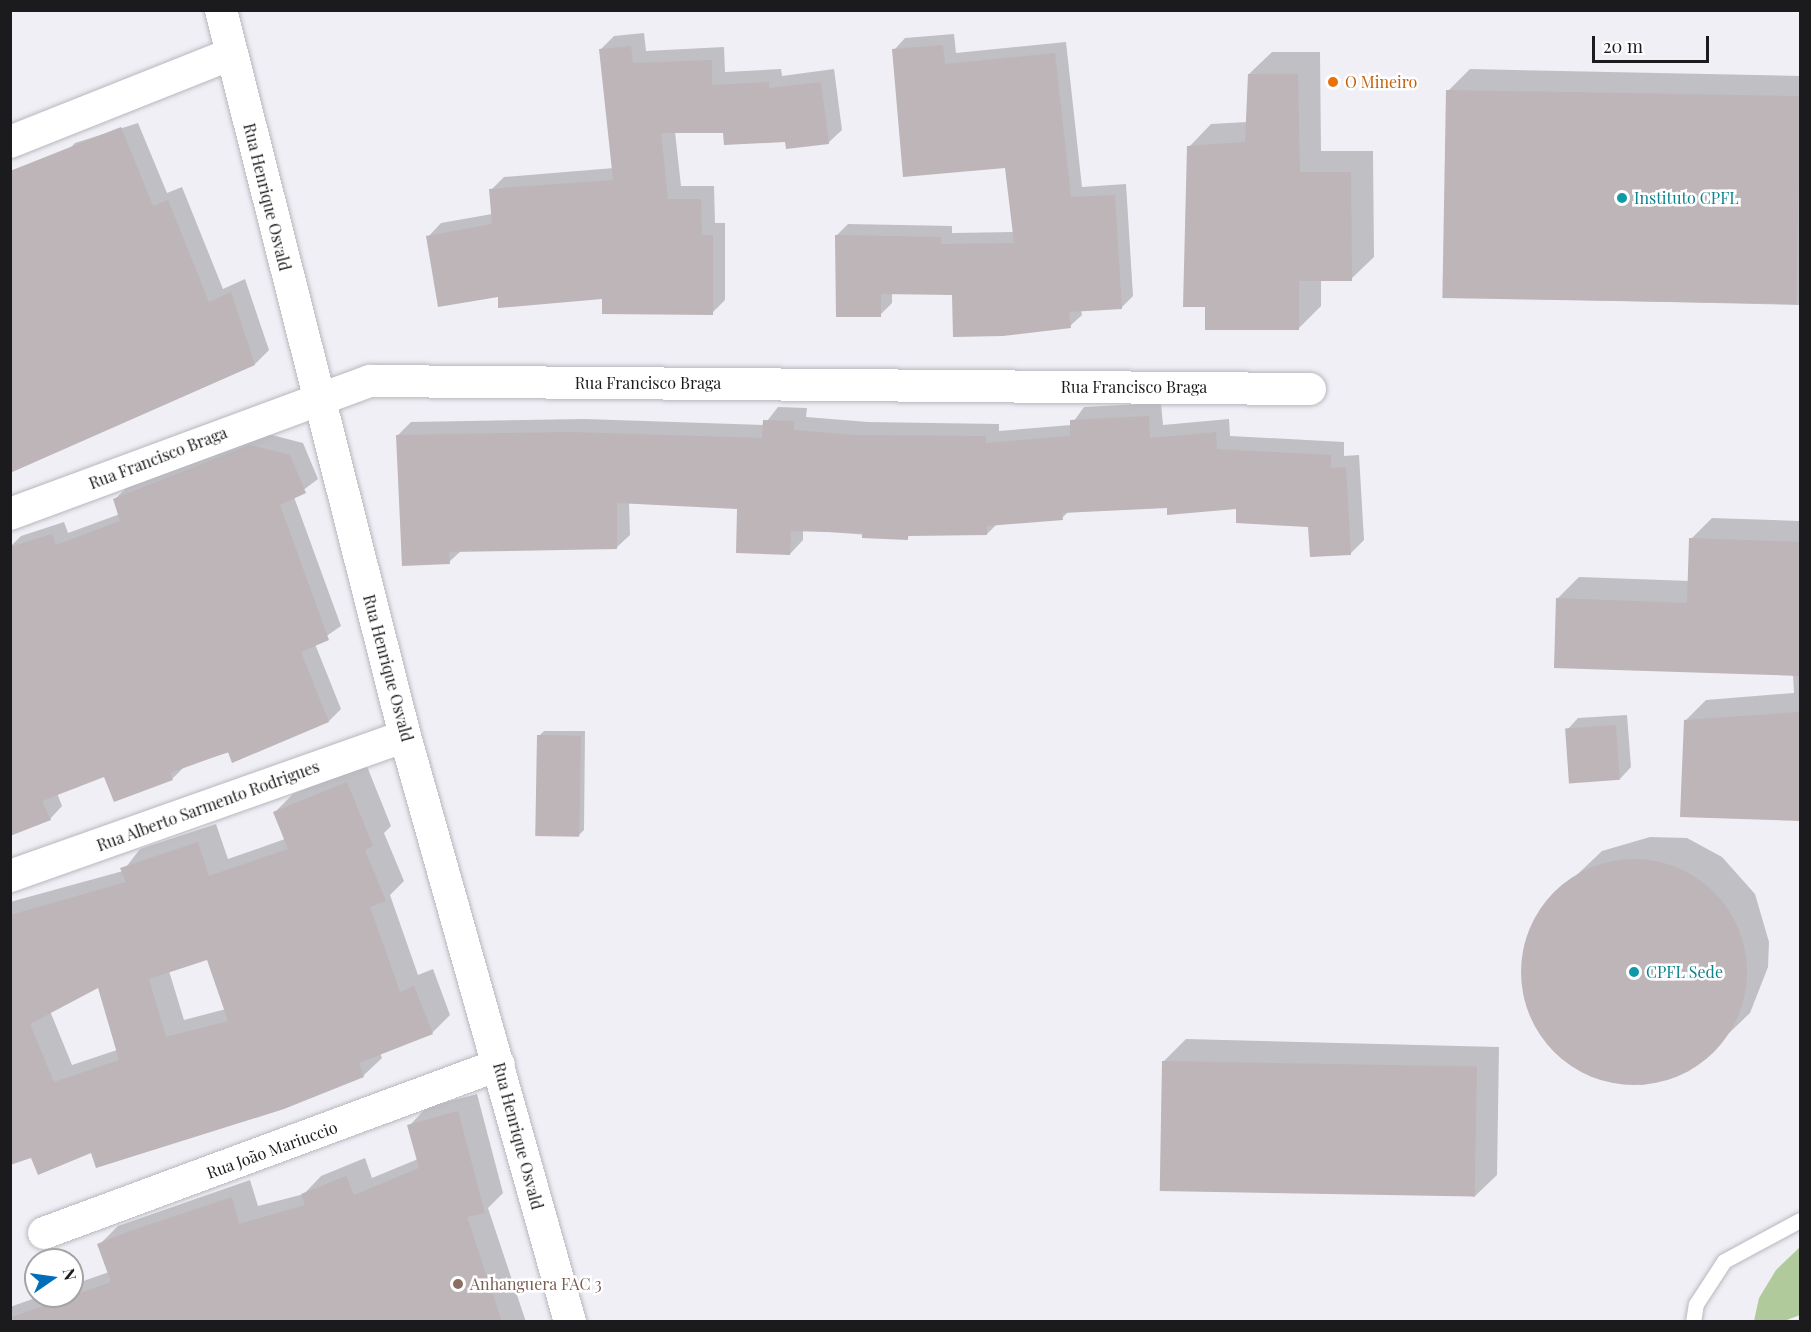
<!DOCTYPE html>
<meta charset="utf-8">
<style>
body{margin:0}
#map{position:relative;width:1811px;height:1332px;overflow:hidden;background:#f0eff6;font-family:"Playfair Display",serif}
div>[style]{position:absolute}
.green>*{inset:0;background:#b1ca9c}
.shadow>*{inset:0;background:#0003}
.building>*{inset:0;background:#bdb5b7;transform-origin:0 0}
.round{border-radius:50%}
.roads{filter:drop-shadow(0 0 2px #b7b7bd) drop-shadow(0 0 2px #b7b7bd)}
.lane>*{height:15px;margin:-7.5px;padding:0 7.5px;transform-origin:7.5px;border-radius:7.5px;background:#fff}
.street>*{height:32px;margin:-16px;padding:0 16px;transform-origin:16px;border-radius:16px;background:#fff}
.dots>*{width:16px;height:16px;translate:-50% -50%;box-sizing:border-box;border:3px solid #fff;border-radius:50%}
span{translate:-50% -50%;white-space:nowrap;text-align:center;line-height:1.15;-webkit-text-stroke:5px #fff;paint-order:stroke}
.food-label{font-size:16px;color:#c56008}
.left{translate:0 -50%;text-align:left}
.street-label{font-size:16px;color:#1b1b1d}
.culture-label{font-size:16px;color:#0d838f}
.education-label{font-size:16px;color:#785e54}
.frame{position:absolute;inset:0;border:12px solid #1b1b1d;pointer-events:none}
.north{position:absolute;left:24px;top:1248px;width:60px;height:60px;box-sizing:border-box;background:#fff;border:2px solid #a4a4a5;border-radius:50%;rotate:77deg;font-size:16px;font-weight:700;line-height:24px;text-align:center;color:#1b1b1d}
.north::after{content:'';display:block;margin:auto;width:21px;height:27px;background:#006eb9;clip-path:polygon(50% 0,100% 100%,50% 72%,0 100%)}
.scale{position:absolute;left:1592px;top:36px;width:117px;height:27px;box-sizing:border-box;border:3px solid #1b1b1d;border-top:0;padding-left:8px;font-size:18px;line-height:21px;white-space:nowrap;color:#1b1b1d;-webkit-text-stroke:4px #fff;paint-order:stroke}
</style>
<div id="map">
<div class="green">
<i style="clip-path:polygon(1800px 1247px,1800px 1315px,1784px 1321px,1754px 1321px,1759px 1298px,1776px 1270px)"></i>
</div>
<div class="shadow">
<i style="clip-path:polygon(644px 33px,646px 51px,724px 47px,725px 72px,781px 69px,782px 76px,834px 69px,842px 130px,828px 143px,724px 131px,675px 132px,681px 186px,714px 186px,715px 223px,725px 223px,725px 300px,712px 313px,604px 298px,499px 295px,428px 237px,441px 223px,492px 214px,491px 190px,504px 177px,614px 168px,601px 49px,614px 36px)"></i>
<i style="clip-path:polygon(954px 34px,956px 53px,1066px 42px,1082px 187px,1126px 184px,1133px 296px,1121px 308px,1081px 310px,1082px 315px,1070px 326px,953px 293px,892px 293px,892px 303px,880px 315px,836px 236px,848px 224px,952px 226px,952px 233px,1014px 232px,1006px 167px,894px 50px,905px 38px)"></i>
<i style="clip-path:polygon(1272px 52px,1320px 52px,1321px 151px,1373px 151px,1374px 257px,1351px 279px,1321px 279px,1321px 306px,1299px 328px,1207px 306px,1189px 147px,1211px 124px,1247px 122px,1249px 74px)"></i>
<i style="clip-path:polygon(1470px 69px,1800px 76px,1800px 305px,1444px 297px,1448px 91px)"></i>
<i style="clip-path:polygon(138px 123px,167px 193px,182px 187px,223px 289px,245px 279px,269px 350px,255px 364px,10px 471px,61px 157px,75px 143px)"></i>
<i style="clip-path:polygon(1161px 403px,1163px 425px,1229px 419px,1230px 436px,1344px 442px,1344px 456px,1359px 455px,1364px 540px,1350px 554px,1310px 526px,1238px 508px,1168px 506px,1069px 511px,1062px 518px,997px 524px,987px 534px,910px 535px,907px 538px,803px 530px,803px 540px,790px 554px,739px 508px,629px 502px,630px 535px,616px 548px,461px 551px,449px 562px,398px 435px,411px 422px,585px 419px,764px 425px,778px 407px,807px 408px,806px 417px,868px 422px,999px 424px,999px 431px,1071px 425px,1084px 407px)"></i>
<i style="clip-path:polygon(264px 433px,303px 443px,318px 479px,294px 497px,341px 626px,315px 644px,341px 709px,329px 721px,185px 766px,172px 779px,105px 775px,57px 793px,62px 806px,50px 819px,10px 835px,10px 547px,21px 536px,64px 522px,68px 533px,120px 514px,115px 499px,127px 487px)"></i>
<i style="clip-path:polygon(1712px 518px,1800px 521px,1800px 819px,1682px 815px,1685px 721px,1706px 700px,1794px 693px,1793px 675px,1558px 598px,1579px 577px,1690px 581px,1691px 539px)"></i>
<i style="clip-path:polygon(1627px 715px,1631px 767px,1620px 779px,1567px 730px,1578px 718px)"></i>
<i style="clip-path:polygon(544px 731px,585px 731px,584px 830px,579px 835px,539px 736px)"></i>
<i style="clip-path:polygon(evenodd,366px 764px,391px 826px,384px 833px,404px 881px,390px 895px,418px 975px,433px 969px,450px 1015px,432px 1033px,380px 1053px,382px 1058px,363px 1076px,92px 1151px,32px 1156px,10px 1163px,10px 902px,123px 871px,140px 849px,216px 824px,228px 859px,285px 839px,275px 812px,293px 794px,366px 764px,208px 958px,226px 1009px,184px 1020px,169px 971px,208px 958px,366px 764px,99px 986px,117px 1050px,72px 1065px,50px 1011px,99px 986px)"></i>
<i style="clip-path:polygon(1650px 837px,1687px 838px,1722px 857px,1755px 894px,1769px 942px,1768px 967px,1750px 1013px,1726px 1036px,1689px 1071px,1642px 1085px,1592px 1077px,1571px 1065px,1537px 1028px,1523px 979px,1530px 930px,1542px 908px,1602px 851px)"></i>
<i style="clip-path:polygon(1186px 1039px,1499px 1047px,1497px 1175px,1474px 1197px,1163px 1062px)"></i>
<i style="clip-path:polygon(477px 1094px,503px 1193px,488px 1208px,526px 1322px,10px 1322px,10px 1307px,41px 1296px,72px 1296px,72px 1285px,109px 1272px,99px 1245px,118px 1226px,250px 1180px,258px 1206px,304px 1194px,321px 1176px,365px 1158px,372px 1178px,418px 1159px,409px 1126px,427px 1107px)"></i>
</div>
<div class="building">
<i style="clip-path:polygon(943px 45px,945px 64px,1055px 53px,1071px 197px,1115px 195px,1122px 309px,1069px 312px,1071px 328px,1003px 336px,953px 337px,952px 295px,881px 294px,881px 317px,836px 317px,835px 235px,941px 237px,941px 244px,1014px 243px,1005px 168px,903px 177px,892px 49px)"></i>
<i style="clip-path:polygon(631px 46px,633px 63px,712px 60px,712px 85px,769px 82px,769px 88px,821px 82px,829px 144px,786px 149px,785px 142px,724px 145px,723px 133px,661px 133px,668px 199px,701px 199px,702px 235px,713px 235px,713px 315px,602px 314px,602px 299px,498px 308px,498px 297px,438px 307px,426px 236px,492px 224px,489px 189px,613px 180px,599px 49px)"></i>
<i style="clip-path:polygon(1248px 74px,1298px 74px,1300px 172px,1351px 172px,1352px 281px,1299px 281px,1299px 330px,1205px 330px,1205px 307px,1183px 307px,1187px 146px,1245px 142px)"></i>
<i style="left:1446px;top:90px;width:354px;height:208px;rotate:1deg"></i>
<i style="clip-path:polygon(121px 127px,153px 206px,168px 200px,209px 302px,231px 292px,255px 365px,10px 473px,10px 171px)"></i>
<i style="clip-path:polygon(1149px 416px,1150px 438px,1216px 432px,1217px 449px,1331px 455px,1331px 468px,1346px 467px,1351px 555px,1310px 557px,1308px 527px,1236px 523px,1236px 509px,1167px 515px,1167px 508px,1062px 513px,1063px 520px,987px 526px,987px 535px,908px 536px,908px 540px,862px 538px,862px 533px,791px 531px,790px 555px,736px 553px,737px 509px,617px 503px,617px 549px,449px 552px,450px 564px,402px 566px,396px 435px,570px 432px,762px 438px,763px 420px,794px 421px,794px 430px,853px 435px,986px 436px,986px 443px,1070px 436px,1070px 420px)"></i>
<i style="clip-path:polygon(250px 445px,290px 455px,306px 493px,280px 505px,329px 640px,301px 652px,329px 722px,232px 763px,228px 752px,170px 773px,173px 780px,114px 802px,104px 777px,42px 801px,51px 820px,10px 836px,10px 547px,52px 534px,56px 545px,120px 521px,113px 499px)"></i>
<i style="clip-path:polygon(1689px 538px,1800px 542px,1800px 676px,1554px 668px,1556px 598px,1687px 603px)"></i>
<i style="clip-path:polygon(1800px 712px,1800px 821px,1680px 817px,1684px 720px)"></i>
<i style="left:1616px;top:725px;width:55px;height:51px;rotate:86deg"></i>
<i style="left:537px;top:735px;width:44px;height:101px;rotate:1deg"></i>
<i style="clip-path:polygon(evenodd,347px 782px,373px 846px,365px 850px,386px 901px,370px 907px,400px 992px,414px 986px,433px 1034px,359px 1063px,364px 1077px,284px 1109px,96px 1168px,91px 1153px,38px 1175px,31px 1158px,10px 1165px,10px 915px,126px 882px,120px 868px,198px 842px,209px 876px,288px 849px,273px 812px,347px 782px,207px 960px,228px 1021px,166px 1037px,149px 979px,207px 960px,347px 782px,98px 988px,119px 1060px,54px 1082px,30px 1024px,98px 988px)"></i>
<i class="round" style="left:1521px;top:859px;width:226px;height:226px"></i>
<i style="left:1162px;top:1061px;width:315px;height:130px;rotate:1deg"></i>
<i style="clip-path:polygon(458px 1111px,485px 1213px,467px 1217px,502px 1322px,13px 1322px,12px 1317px,111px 1282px,97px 1244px,130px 1231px,232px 1197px,239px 1224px,305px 1205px,301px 1194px,346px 1176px,354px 1195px,419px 1168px,407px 1125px)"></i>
</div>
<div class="roads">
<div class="lane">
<i style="left:1693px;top:1322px;width:18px;rotate:-81deg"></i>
<i style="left:1696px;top:1304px;width:51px;rotate:-56.9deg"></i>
<i style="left:1724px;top:1261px;width:86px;rotate:-28.3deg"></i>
</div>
<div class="street">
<i style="left:221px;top:10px;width:749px;rotate:75.78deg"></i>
<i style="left:405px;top:736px;width:609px;rotate:74.27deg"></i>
<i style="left:10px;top:142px;width:238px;rotate:-21.7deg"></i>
<i style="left:10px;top:514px;width:384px;rotate:-20.3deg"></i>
<i style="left:370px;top:381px;width:940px;rotate:0.49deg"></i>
<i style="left:10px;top:876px;width:419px;rotate:-19.5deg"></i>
<i style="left:44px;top:1233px;width:485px;rotate:-20.3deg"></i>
</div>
</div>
<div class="dots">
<i style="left:1333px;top:82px;background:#e8710a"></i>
<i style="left:1622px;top:198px;background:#0f9aa8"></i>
<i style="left:1634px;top:972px;background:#0f9aa8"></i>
<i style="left:458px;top:1284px;background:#8d6e63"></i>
</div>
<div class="food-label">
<span class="left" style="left:1345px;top:82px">O Mineiro</span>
</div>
<div class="street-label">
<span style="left:267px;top:197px;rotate:76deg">Rua Henrique Osvald</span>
<span style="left:648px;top:383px">Rua Francisco Braga</span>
<span style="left:1134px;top:387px">Rua Francisco Braga</span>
<span style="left:158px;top:458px;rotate:-21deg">Rua Francisco Braga</span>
<span style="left:388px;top:668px;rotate:75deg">Rua Henrique Osvald</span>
<span style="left:208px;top:806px;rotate:-20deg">Rua Alberto Sarmento Rodrigues</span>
<span style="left:518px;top:1136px;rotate:75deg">Rua Henrique Osvald</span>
<span style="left:272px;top:1150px;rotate:-20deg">Rua João Mariuccio</span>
</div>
<div class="culture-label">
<span class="left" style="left:1634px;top:198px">Instituto CPFL</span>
<span class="left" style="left:1646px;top:972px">CPFL Sede</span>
</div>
<div class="education-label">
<span class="left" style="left:470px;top:1284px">Anhanguera FAC 3</span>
</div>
<div class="frame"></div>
<div class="north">N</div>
<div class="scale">20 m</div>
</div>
